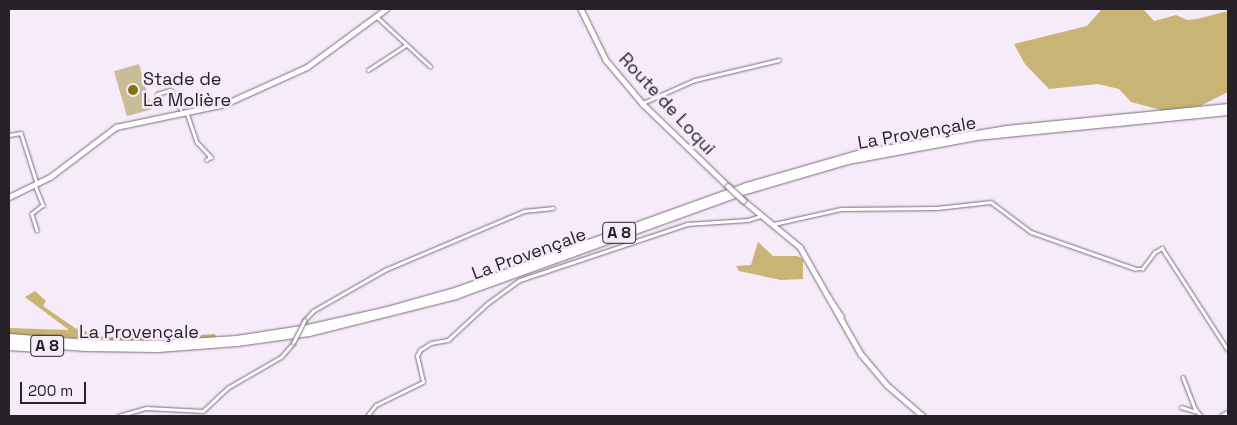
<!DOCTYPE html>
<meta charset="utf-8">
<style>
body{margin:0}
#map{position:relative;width:1237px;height:425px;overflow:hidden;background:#f6ebf8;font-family:"Space Grotesk",sans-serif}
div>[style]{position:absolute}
.green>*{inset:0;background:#c9bd98;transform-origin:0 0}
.forest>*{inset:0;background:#c8b474}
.roads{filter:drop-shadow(0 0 1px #766c78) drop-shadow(0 0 1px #766c78)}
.street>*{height:2.5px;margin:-1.25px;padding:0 1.25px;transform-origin:1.25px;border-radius:1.25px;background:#fff}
.secondary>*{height:4.5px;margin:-2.25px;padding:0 2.25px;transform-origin:2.25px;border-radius:2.25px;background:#fff}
.primary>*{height:5px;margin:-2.5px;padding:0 2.5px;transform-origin:2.5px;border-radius:2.5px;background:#fff}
.highway>*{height:6px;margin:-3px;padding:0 3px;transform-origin:3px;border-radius:3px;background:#fff}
.bridges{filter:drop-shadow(0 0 1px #766c78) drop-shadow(0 0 1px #766c78)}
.street-bridge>*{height:2.5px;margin:-1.25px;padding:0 1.25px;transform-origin:1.25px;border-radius:1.25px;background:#fff}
.secondary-bridge>*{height:4.5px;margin:-2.25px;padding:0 2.25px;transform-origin:2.25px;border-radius:2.25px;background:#fff}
.dots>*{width:14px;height:14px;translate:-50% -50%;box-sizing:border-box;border:2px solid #f6ebf8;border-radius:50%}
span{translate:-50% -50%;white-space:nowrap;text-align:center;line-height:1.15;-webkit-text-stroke:5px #f6ebf8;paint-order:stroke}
.shield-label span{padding:1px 4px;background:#f6ebf8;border:1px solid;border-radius:4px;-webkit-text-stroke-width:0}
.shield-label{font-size:16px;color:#262227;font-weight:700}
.poi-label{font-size:18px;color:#262227}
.left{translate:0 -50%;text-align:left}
.street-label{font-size:18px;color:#262227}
.frame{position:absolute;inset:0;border:10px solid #262227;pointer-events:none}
.scale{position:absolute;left:20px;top:382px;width:66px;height:22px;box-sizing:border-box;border:2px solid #262227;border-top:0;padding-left:6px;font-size:15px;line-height:18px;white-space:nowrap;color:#262227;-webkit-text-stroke:4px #f6ebf8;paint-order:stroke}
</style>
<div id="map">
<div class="green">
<i style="left:139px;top:64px;width:47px;height:26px;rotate:74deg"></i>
</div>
<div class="forest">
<i style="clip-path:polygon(1102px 9px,1143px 9px,1154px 21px,1176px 15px,1187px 20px,1197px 19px,1228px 11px,1228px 92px,1200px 106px,1165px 111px,1131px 102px,1119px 89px,1098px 84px,1049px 89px,1025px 64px,1014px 44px,1087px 26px)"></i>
<i style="clip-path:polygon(758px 242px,773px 256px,797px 256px,803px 259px,803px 279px,781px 280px,739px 271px,736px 266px,751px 265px)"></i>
<i style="clip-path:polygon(35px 291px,46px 301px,43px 306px,75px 328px,105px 337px,120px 337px,121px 333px,148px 338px,215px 334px,216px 338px,123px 341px,9px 334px,9px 328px,69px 330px,25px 297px)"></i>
</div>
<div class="roads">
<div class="street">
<i style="left:376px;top:16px;width:74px;rotate:42.8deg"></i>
<i style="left:368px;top:70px;width:45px;rotate:-33.3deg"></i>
<i style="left:157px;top:94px;width:14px;rotate:-17deg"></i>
<i style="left:170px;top:90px;width:22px;rotate:60deg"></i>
<i style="left:643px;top:103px;width:57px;rotate:-23.9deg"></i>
<i style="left:695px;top:80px;width:86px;rotate:-13.4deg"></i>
<i style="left:187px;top:113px;width:31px;rotate:71deg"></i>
<i style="left:197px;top:142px;width:21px;rotate:47deg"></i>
<i style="left:211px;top:157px;width:5px;rotate:143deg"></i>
<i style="left:9px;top:135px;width:12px;rotate:-9deg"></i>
<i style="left:21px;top:133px;width:52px;rotate:72.3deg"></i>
<i style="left:35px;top:185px;width:22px;rotate:68deg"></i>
<i style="left:43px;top:205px;width:14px;rotate:141deg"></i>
<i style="left:32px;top:214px;width:17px;rotate:73deg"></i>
<i style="left:774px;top:224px;width:69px;rotate:-12.6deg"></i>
<i style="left:841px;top:209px;width:96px;rotate:-0.6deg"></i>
<i style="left:937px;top:208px;width:54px;rotate:-6.3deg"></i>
<i style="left:991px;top:202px;width:50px;rotate:36.9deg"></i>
<i style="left:1031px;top:232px;width:111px;rotate:19.4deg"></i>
<i style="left:1136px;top:269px;width:6px"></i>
<i style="left:1142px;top:269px;width:21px;rotate:-53deg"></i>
<i style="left:1155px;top:252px;width:8px;rotate:-30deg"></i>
<i style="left:1162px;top:248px;width:121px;rotate:57.1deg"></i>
<i style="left:830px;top:298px;width:22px;rotate:56deg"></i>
<i style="left:304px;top:321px;width:13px;rotate:-48deg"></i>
<i style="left:313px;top:311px;width:83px;rotate:-29.7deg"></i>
<i style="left:385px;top:270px;width:151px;rotate:-23deg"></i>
<i style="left:524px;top:211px;width:29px;rotate:-6deg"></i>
<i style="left:1183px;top:377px;width:33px;rotate:69deg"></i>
<i style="left:1195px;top:408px;width:10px;rotate:53deg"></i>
<i style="left:1181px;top:407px;width:17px;rotate:17deg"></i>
<i style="left:118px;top:416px;width:29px;rotate:-16deg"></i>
<i style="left:146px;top:408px;width:57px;rotate:3deg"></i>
<i style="left:203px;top:411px;width:35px;rotate:-43deg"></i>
<i style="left:229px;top:387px;width:60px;rotate:-30deg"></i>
<i style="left:281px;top:357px;width:18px;rotate:-49deg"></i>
<i style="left:367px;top:416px;width:14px;rotate:-51deg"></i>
<i style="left:376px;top:405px;width:52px;rotate:-26.1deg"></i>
<i style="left:423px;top:382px;width:27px;rotate:-103deg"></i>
<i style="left:417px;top:356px;width:7px;rotate:-63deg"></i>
<i style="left:420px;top:350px;width:13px;rotate:-32deg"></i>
<i style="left:431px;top:343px;width:17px;rotate:-10deg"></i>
<i style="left:448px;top:340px;width:54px;rotate:-42.8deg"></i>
<i style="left:488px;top:303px;width:39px;rotate:-36deg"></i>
<i style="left:520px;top:280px;width:176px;rotate:-18.5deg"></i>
<i style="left:687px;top:224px;width:61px;rotate:-3.8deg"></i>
<i style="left:748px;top:220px;width:13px;rotate:-18deg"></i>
</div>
<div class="secondary">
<i style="left:581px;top:9px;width:57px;rotate:63.9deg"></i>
<i style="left:606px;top:60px;width:57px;rotate:49.9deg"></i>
<i style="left:643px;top:104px;width:118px;rotate:44deg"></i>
<i style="left:9px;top:197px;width:46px;rotate:-26deg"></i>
<i style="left:50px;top:177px;width:83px;rotate:-37.1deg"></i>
<i style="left:116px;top:127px;width:111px;rotate:-11.9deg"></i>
<i style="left:225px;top:104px;width:90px;rotate:-24.3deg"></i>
<i style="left:307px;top:67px;width:98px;rotate:-36.3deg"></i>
<i style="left:743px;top:200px;width:74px;rotate:39.5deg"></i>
<i style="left:800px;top:247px;width:123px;rotate:60.3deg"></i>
<i style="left:861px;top:354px;width:40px;rotate:50deg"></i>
<i style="left:887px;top:385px;width:48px;rotate:40.7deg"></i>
</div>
<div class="primary">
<i style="left:1222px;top:416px;width:7px;rotate:-27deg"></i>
</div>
<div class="highway">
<i style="left:9px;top:337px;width:78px;rotate:4.4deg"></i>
<i style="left:87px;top:343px;width:70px;rotate:0.8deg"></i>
<i style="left:157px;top:344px;width:80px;rotate:-3.6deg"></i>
<i style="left:237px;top:339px;width:72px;rotate:-8.8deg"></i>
<i style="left:308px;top:328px;width:82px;rotate:-12.7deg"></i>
<i style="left:388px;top:310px;width:70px;rotate:-15.8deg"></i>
<i style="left:455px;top:291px;width:310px;rotate:-19.8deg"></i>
<i style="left:747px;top:186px;width:119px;rotate:-16.1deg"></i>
<i style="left:861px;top:153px;width:148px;rotate:-9.3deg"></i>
<i style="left:1007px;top:129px;width:222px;rotate:-5.7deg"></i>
<i style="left:9px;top:342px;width:77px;rotate:4.5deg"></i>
<i style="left:86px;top:348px;width:72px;rotate:0.8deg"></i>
<i style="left:158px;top:349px;width:79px;rotate:-4.3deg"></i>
<i style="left:237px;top:343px;width:73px;rotate:-7.9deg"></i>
<i style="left:309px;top:333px;width:152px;rotate:-14.1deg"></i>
<i style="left:456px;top:296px;width:312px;rotate:-19.9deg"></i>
<i style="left:749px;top:190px;width:103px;rotate:-16.3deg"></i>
<i style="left:848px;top:161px;width:131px;rotate:-10.5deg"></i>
<i style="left:977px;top:137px;width:252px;rotate:-5.7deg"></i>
<i style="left:9px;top:347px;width:29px;rotate:4deg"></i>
</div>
</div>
<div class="bridges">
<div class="street-bridge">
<i style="left:293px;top:343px;width:25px;rotate:-63deg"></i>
</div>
<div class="secondary-bridge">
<i style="left:728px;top:186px;width:21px;rotate:43deg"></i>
</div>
</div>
<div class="dots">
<i style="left:133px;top:90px;background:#897113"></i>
</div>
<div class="shield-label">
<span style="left:619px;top:233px">A 8</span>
<span style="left:47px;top:346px">A 8</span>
</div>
<div class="poi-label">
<span class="left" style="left:143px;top:90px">Stade de<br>La Molière</span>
</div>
<div class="street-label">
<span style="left:667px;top:104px;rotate:47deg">Route de Loqui</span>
<span style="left:917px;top:133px;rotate:-10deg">La Provençale</span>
<span style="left:529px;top:254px;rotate:-20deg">La Provençale</span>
<span style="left:139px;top:332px">La Provençale</span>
</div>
<div class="frame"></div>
<div class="scale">200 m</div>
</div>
